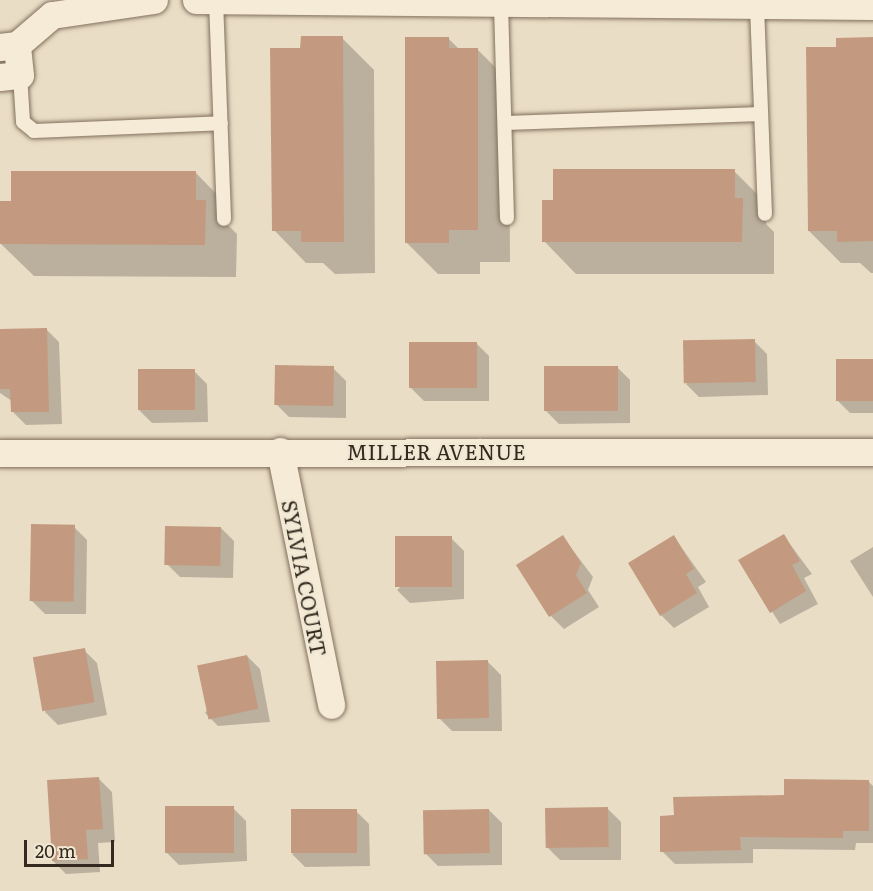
<!DOCTYPE html>
<style>
body{margin:0}
#map{position:relative;width:873px;height:891px;overflow:hidden;background:#e9ddc5;font-family:Literata,serif}
div>[style]{position:absolute}
.shadow>*{inset:0;background:#0003}
.building>*{inset:0;background:#c39a7f;transform-origin:0 0}
.roads{filter:drop-shadow(0 0 2px #82705d) drop-shadow(0 0 2px #82705d)}
.service>*{height:14px;margin:-7px;padding:0 7px;transform-origin:7px;border-radius:7px;background:#f5ebd7}
.minor>*{height:27px;margin:-13.5px;padding:0 13.5px;transform-origin:13.5px;border-radius:13.5px;background:#f5ebd7}
span{translate:-50% -50%;white-space:nowrap;text-align:center;line-height:1.15;-webkit-text-stroke:5px #f1e8d4;paint-order:stroke}
.street-label{font-size:21px;color:#34291f}
.scale{position:absolute;left:24px;top:840px;width:90px;height:27px;box-sizing:border-box;border:3px solid #34291f;border-top:0;padding-left:8px;font-size:18px;line-height:21px;white-space:nowrap;color:#34291f;-webkit-text-stroke:4px #f1e8d4;paint-order:stroke}
</style>
<div id="map">
<div class="shadow">
<i style="clip-path:polygon(342px 38px,374px 70px,375px 273px,335px 274px,323px 263px,306px 263px,274px 230px,302px 49px)"></i>
<i style="clip-path:polygon(448px 38px,459px 49px,477px 49px,509px 81px,510px 262px,480px 262px,480px 274px,438px 274px,406px 242px)"></i>
<i style="clip-path:polygon(873px 39px,873px 273px,871px 273px,860px 263px,841px 263px,809px 231px,838px 48px)"></i>
<i style="clip-path:polygon(734px 171px,766px 203px,766px 224px,774px 232px,774px 274px,576px 274px,544px 241px)"></i>
<i style="clip-path:polygon(195px 172px,227px 205px,227px 224px,237px 234px,236px 277px,34px 276px,1px 244px)"></i>
<i style="clip-path:polygon(46px 329px,59px 342px,62px 424px,26px 425px,13px 412px,12px 401px,0 393px,0 331px)"></i>
<i style="clip-path:polygon(754px 341px,767px 354px,768px 395px,699px 397px,686px 384px)"></i>
<i style="clip-path:polygon(476px 343px,489px 356px,489px 401px,424px 401px,411px 388px)"></i>
<i style="clip-path:polygon(873px 359px,873px 413px,850px 413px,837px 400px)"></i>
<i style="clip-path:polygon(617px 367px,630px 380px,630px 423px,559px 424px,546px 411px)"></i>
<i style="clip-path:polygon(333px 368px,346px 381px,346px 418px,289px 417px,276px 404px)"></i>
<i style="clip-path:polygon(194px 371px,207px 384px,208px 422px,152px 423px,139px 410px)"></i>
<i style="clip-path:polygon(74px 527px,87px 540px,86px 614px,45px 614px,32px 601px)"></i>
<i style="clip-path:polygon(221px 528px,234px 541px,233px 578px,180px 577px,167px 564px)"></i>
<i style="clip-path:polygon(784px 536px,812px 574px,804px 578px,818px 604px,780px 624px,740px 561px)"></i>
<i style="clip-path:polygon(563px 537px,593px 577px,588px 590px,599px 607px,564px 629px,551px 616px)"></i>
<i style="clip-path:polygon(674px 537px,706px 582px,698px 587px,709px 607px,674px 628px,661px 615px)"></i>
<i style="clip-path:polygon(451px 538px,464px 551px,464px 599px,410px 603px,397px 590px)"></i>
<i style="clip-path:polygon(873px 547px,873px 597px,850px 561px)"></i>
<i style="clip-path:polygon(84px 650px,97px 663px,107px 715px,58px 725px,45px 712px)"></i>
<i style="clip-path:polygon(247px 656px,260px 669px,270px 722px,218px 726px,205px 713px)"></i>
<i style="clip-path:polygon(488px 662px,501px 675px,502px 731px,452px 731px,439px 718px)"></i>
<i style="clip-path:polygon(99px 779px,112px 792px,115px 842px,98px 843px,100px 872px,66px 874px,53px 861px)"></i>
<i style="clip-path:polygon(868px 781px,873px 786px,873px 843px,856px 843px,855px 850px,753px 849px,753px 863px,675px 864px,662px 851px,675px 817px)"></i>
<i style="clip-path:polygon(233px 808px,246px 821px,247px 861px,179px 865px,166px 852px)"></i>
<i style="clip-path:polygon(608px 809px,621px 822px,621px 860px,560px 860px,547px 847px)"></i>
<i style="clip-path:polygon(489px 810px,502px 823px,502px 865px,438px 866px,425px 853px)"></i>
<i style="clip-path:polygon(356px 811px,369px 824px,370px 866px,305px 867px,292px 854px)"></i>
</div>
<div class="building">
<i style="clip-path:polygon(301px 36px,343px 36px,344px 242px,301px 242px,301px 231px,272px 231px,270px 48px,300px 48px)"></i>
<i style="clip-path:polygon(405px 37px,449px 37px,449px 48px,478px 48px,478px 230px,449px 230px,449px 243px,405px 243px)"></i>
<i style="clip-path:polygon(873px 37px,873px 241px,837px 242px,837px 231px,808px 231px,806px 47px,836px 47px,836px 38px)"></i>
<i style="clip-path:polygon(553px 169px,735px 169px,735px 198px,743px 198px,742px 242px,542px 242px,542px 200px,553px 200px)"></i>
<i style="clip-path:polygon(11px 171px,196px 171px,196px 200px,206px 200px,205px 245px,0 244px,0 201px,11px 201px)"></i>
<i style="clip-path:polygon(47px 328px,49px 412px,11px 412px,10px 389px,0 389px,0 329px)"></i>
<i style="left:755px;top:339px;width:43px;height:72px;rotate:89deg"></i>
<i style="left:409px;top:342px;width:68px;height:46px"></i>
<i style="left:873px;top:359px;width:42px;height:37px;rotate:90deg"></i>
<i style="left:275px;top:365px;width:59px;height:40px;rotate:1deg"></i>
<i style="left:544px;top:366px;width:74px;height:45px"></i>
<i style="left:195px;top:369px;width:41px;height:57px;rotate:90deg"></i>
<i style="left:31px;top:524px;width:44px;height:77px;rotate:1deg"></i>
<i style="left:165px;top:526px;width:56px;height:39px;rotate:1deg"></i>
<i style="clip-path:polygon(784px 534px,800px 561px,792px 565px,806px 591px,770px 613px,738px 560px)"></i>
<i style="clip-path:polygon(563px 535px,581px 563px,576px 575px,587px 593px,549px 617px,516px 565px)"></i>
<i style="clip-path:polygon(674px 535px,694px 569px,686px 574px,697px 593px,660px 616px,628px 563px)"></i>
<i style="left:452px;top:536px;width:51px;height:57px;rotate:90deg"></i>
<i style="left:85px;top:648px;width:55px;height:53px;rotate:80deg"></i>
<i style="left:247px;top:655px;width:55px;height:51px;rotate:78deg"></i>
<i style="left:488px;top:660px;width:58px;height:52px;rotate:89deg"></i>
<i style="clip-path:polygon(99px 777px,103px 829px,86px 830px,88px 859px,52px 861px,47px 780px)"></i>
<i style="clip-path:polygon(784px 779px,869px 780px,869px 831px,843px 831px,843px 838px,740px 837px,741px 850px,660px 852px,660px 816px,674px 815px,673px 797px,784px 795px)"></i>
<i style="left:165px;top:806px;width:69px;height:47px"></i>
<i style="left:608px;top:807px;width:40px;height:63px;rotate:89deg"></i>
<i style="left:357px;top:809px;width:44px;height:66px;rotate:90deg"></i>
<i style="left:489px;top:809px;width:44px;height:66px;rotate:89deg"></i>
</div>
<div class="roads">
<div class="service">
<i style="left:216px;top:0;width:219px;rotate:87.9deg"></i>
<i style="left:501px;top:4px;width:214px;rotate:88.4deg"></i>
<i style="left:757px;top:6px;width:208px;rotate:87.8deg"></i>
<i style="left:20px;top:75px;width:47px;rotate:86.3deg"></i>
<i style="left:23px;top:122px;width:14px;rotate:39deg"></i>
<i style="left:34px;top:131px;width:187px;rotate:-2.4deg"></i>
<i style="left:506px;top:123px;width:255px;rotate:-2deg"></i>
</div>
<div class="minor">
<i style="left:196px;top:0;width:677px;rotate:0.51deg"></i>
<i style="left:0;top:47px;width:17px;rotate:-7deg"></i>
<i style="left:17px;top:45px;width:46px;rotate:-40.6deg"></i>
<i style="left:52px;top:15px;width:103px;rotate:-8.4deg"></i>
<i style="left:0;top:77px;width:20px;rotate:-6deg"></i>
<i style="left:20px;top:75px;width:30px;rotate:-96deg"></i>
<i style="left:280px;top:451px;width:259px;rotate:78.6deg"></i>
<i style="left:0;top:453px;width:873px;rotate:-0.07deg"></i>
</div>
</div>
<div class="street-label">
<span style="left:436px;top:451px">MILLER AVENUE</span>
<span style="left:305px;top:578px;rotate:79deg">SYLVIA COURT</span>
</div>
<div class="scale">20 m</div>
</div>
